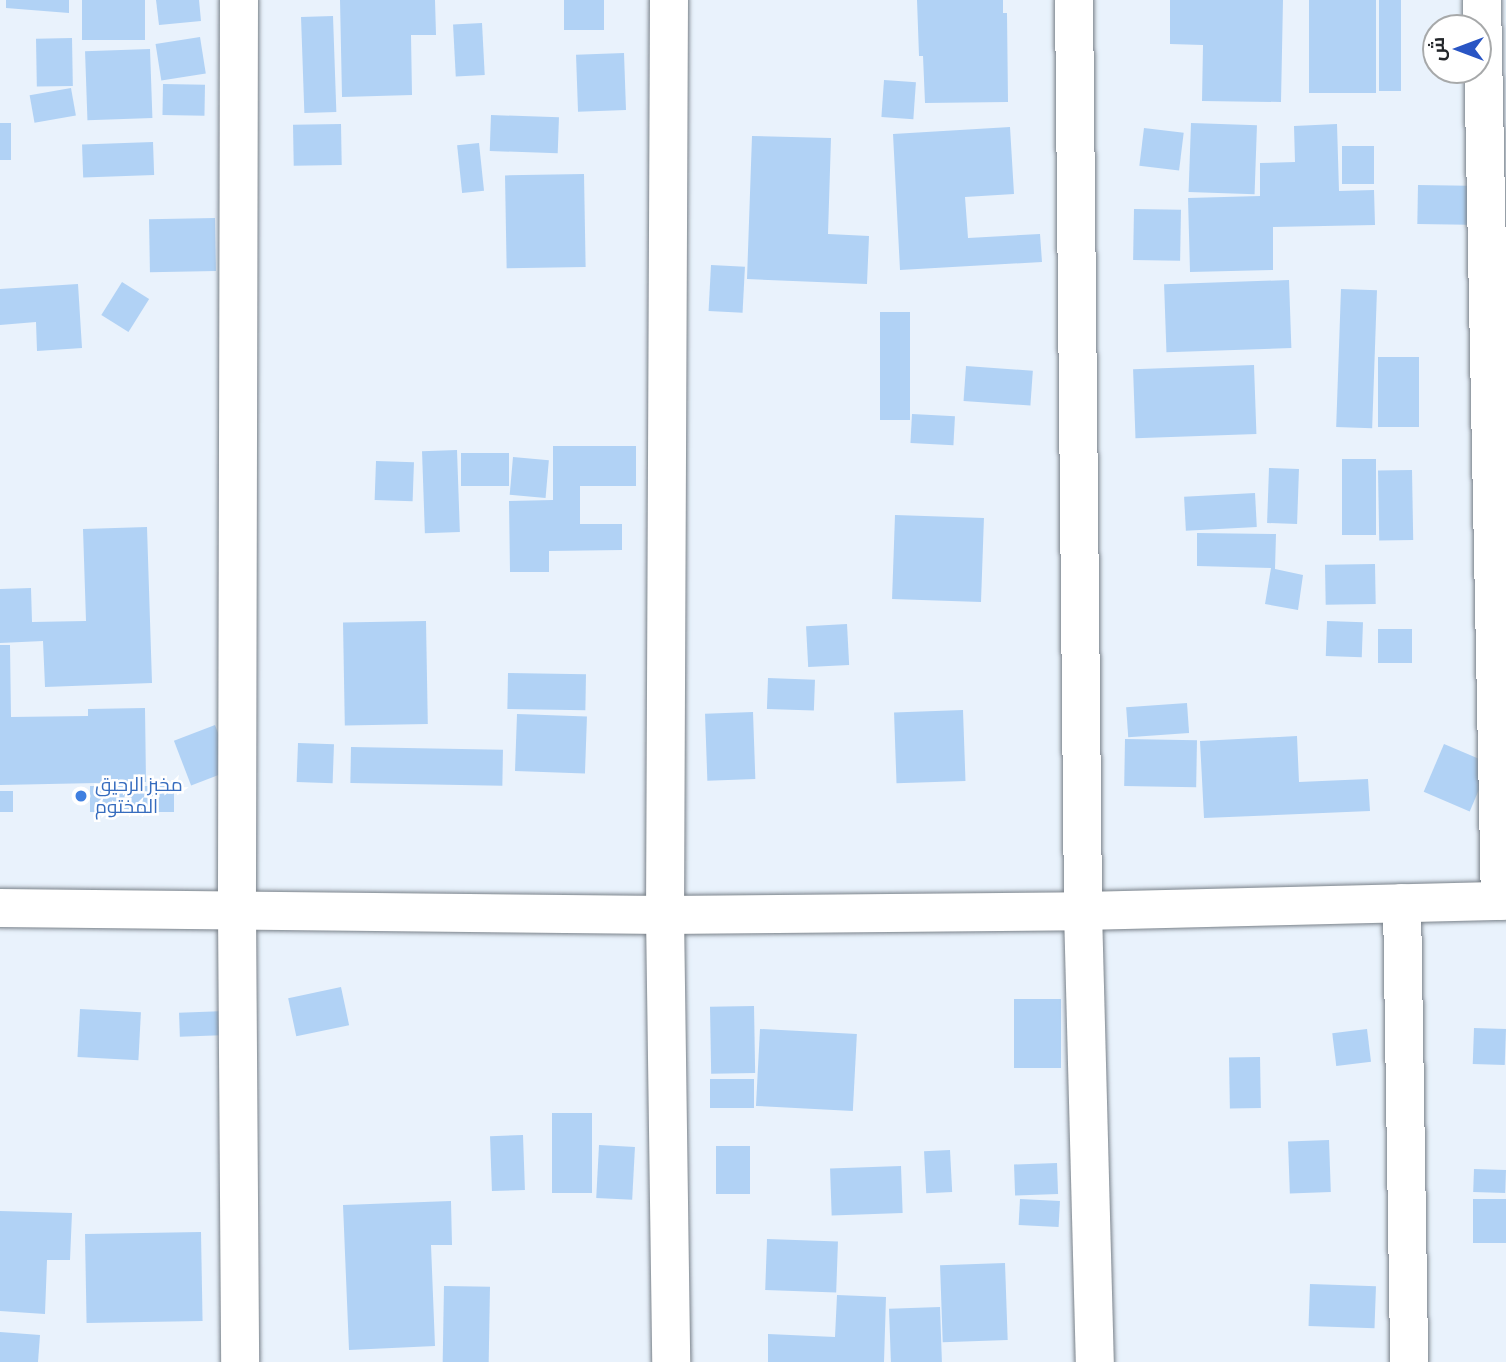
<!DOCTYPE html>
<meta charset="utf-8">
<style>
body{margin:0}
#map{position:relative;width:1506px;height:1362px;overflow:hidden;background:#e9f2fc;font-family:"Crimson Pro",Cairo,serif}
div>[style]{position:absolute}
.building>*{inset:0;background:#b1d2f5;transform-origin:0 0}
.roads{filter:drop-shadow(0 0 2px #798189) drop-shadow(0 0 2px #798189)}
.street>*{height:38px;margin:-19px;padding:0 19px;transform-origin:19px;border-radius:19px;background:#fff}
.dots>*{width:19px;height:19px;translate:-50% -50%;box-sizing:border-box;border:4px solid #fff;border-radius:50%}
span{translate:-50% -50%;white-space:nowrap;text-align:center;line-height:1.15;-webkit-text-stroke:5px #fff;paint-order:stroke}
.shop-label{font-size:19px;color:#366cbe}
.left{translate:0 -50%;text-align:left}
.north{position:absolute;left:1422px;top:14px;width:70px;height:70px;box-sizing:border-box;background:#fff;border:2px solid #a7a9aa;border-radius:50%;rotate:270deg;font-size:19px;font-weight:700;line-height:28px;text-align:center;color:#24272b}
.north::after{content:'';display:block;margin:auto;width:24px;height:32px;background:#2955c4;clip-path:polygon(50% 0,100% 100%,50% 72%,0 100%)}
</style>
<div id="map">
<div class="building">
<i style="clip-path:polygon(6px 0,69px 0,69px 13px,6px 8px)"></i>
<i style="left:82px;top:0;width:63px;height:40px"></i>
<i style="clip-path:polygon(156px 0,199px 0,201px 21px,159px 25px)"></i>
<i style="clip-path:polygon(340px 0,435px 0,436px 35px,411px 35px,412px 95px,342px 97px)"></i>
<i style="left:564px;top:0;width:40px;height:30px"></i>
<i style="clip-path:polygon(917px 0,1003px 0,1003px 13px,1007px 13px,1008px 102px,925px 103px,923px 56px,919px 56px)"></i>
<i style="clip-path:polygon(1170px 0,1283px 0,1281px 102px,1202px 101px,1203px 45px,1170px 44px)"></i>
<i style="left:1309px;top:0;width:67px;height:93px"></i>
<i style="left:1379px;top:0;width:22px;height:91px"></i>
<i style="left:333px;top:16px;width:96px;height:32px;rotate:88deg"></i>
<i style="left:482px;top:23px;width:52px;height:29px;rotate:87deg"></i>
<i style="left:200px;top:37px;width:37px;height:45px;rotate:81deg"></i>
<i style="left:72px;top:38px;width:48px;height:36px;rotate:89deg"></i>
<i style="left:150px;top:49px;width:69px;height:65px;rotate:88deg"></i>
<i style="left:624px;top:53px;width:57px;height:48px;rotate:88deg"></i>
<i style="left:884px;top:80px;width:32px;height:37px;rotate:4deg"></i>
<i style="left:163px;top:84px;width:42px;height:31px;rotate:1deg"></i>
<i style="left:71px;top:88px;width:28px;height:42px;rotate:80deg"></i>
<i style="left:491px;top:115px;width:68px;height:36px;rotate:2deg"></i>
<i style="left:0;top:123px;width:11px;height:37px"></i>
<i style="left:1191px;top:123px;width:66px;height:69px;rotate:2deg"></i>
<i style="left:341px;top:124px;width:41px;height:48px;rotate:89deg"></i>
<i style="clip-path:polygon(1337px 124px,1339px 191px,1374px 190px,1375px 225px,1273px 227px,1273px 270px,1190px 272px,1188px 198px,1260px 196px,1260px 163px,1295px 162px,1294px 126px)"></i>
<i style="clip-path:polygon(1010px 127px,1014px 194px,965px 197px,968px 238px,1040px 234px,1042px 262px,900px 270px,893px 134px)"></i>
<i style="left:1144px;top:128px;width:40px;height:38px;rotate:7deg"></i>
<i style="clip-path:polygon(752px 136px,831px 138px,828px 234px,869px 236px,867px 284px,747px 279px)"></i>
<i style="left:153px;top:142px;width:33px;height:71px;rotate:88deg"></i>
<i style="left:479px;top:143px;width:48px;height:22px;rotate:84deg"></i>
<i style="left:1342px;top:146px;width:32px;height:38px"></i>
<i style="left:584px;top:174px;width:93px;height:79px;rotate:89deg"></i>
<i style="left:1418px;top:185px;width:50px;height:39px;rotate:1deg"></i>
<i style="left:1134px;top:209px;width:47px;height:51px;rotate:1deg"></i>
<i style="left:215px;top:218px;width:53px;height:66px;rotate:89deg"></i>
<i style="left:711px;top:265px;width:34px;height:46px;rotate:3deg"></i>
<i style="left:1289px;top:280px;width:68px;height:125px;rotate:88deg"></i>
<i style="left:122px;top:282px;width:32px;height:39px;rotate:32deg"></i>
<i style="clip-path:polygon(78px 284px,82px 348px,37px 351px,36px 322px,0 325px,0 289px)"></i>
<i style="left:1341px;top:289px;width:36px;height:138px;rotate:2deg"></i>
<i style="left:880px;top:312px;width:30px;height:108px"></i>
<i style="left:1378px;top:357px;width:41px;height:70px"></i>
<i style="left:1254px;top:365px;width:69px;height:121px;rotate:88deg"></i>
<i style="left:966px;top:366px;width:67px;height:35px;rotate:4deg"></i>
<i style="left:912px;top:414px;width:43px;height:29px;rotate:3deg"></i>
<i style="clip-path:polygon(553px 446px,636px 446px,636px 486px,580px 486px,580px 524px,622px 524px,622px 550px,549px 551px,549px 572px,510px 572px,509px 501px,553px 500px)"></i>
<i style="left:457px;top:450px;width:82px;height:35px;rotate:88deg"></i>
<i style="left:461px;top:453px;width:48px;height:33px"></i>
<i style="left:513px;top:457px;width:36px;height:38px;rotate:5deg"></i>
<i style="left:1342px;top:459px;width:34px;height:76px"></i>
<i style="left:376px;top:461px;width:38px;height:39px;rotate:2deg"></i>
<i style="left:1269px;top:468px;width:30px;height:55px;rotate:2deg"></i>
<i style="left:1412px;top:470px;width:70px;height:34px;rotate:89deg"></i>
<i style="left:1255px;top:493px;width:34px;height:71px;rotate:87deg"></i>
<i style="left:895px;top:515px;width:89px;height:84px;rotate:2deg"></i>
<i style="clip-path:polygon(147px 527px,152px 683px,45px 687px,43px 641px,0 643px,0 589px,31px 588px,32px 622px,86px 621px,83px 529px)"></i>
<i style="clip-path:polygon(1197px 533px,1276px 534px,1275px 569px,1303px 575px,1298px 610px,1265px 604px,1271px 568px,1197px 566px)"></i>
<i style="left:1375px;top:564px;width:40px;height:50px;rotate:89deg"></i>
<i style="left:426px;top:621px;width:103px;height:83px;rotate:89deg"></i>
<i style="left:1327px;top:621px;width:36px;height:35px;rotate:2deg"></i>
<i style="left:847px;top:624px;width:41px;height:41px;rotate:87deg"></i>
<i style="left:1378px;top:629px;width:34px;height:34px"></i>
<i style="clip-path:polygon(0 645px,10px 645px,11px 717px,88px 716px,88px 709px,145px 708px,146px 782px,0 785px)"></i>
<i style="left:508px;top:673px;width:78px;height:36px;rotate:1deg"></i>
<i style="left:768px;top:678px;width:47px;height:31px;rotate:2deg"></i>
<i style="left:1187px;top:703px;width:30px;height:61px;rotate:86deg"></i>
<i style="left:963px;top:710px;width:71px;height:69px;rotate:88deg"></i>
<i style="left:753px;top:712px;width:67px;height:48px;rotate:88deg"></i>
<i style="left:517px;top:714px;width:70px;height:57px;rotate:2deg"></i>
<i style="left:215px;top:725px;width:48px;height:44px;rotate:69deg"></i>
<i style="clip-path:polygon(1297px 736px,1299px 782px,1368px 779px,1370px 811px,1204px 818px,1200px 741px)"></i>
<i style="left:1125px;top:739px;width:72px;height:47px;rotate:1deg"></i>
<i style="left:298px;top:743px;width:36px;height:39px;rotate:2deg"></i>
<i style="left:1444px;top:744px;width:50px;height:52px;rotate:23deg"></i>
<i style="left:351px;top:747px;width:152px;height:36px;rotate:1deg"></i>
<i style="left:174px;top:786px;width:26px;height:84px;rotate:90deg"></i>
<i style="left:0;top:791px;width:13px;height:21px"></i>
<i style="left:341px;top:987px;width:39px;height:54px;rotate:78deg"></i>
<i style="left:1014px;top:999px;width:47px;height:69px"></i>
<i style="left:754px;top:1006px;width:67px;height:44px;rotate:89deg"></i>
<i style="left:80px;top:1009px;width:61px;height:48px;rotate:3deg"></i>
<i style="left:226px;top:1011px;width:24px;height:47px;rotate:88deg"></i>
<i style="left:1474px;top:1028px;width:32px;height:36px;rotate:2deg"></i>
<i style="left:760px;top:1029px;width:97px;height:77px;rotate:3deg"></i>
<i style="left:1367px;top:1029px;width:33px;height:35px;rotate:83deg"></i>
<i style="left:1260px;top:1057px;width:51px;height:31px;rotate:89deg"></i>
<i style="left:710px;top:1079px;width:44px;height:29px"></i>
<i style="left:552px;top:1113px;width:40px;height:80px"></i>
<i style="left:523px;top:1135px;width:55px;height:33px;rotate:88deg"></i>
<i style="left:1329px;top:1140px;width:52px;height:41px;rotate:88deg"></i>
<i style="left:599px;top:1145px;width:36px;height:53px;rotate:3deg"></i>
<i style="left:716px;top:1146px;width:34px;height:48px"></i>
<i style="left:950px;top:1150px;width:42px;height:26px;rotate:87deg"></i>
<i style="left:1057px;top:1163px;width:31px;height:43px;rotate:88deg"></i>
<i style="left:901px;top:1166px;width:47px;height:71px;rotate:88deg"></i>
<i style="left:1474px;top:1169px;width:32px;height:23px;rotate:2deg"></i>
<i style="left:1020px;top:1199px;width:40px;height:26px;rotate:3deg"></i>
<i style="left:1473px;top:1199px;width:33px;height:44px"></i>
<i style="clip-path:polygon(451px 1201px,452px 1245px,431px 1245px,435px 1346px,349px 1350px,343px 1205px)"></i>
<i style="clip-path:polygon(0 1211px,72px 1213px,70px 1260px,47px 1260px,45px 1314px,0 1311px)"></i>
<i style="left:201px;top:1232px;width:89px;height:116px;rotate:89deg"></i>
<i style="left:767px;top:1239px;width:71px;height:51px;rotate:2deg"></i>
<i style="left:1005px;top:1263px;width:77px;height:65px;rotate:88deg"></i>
<i style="left:1310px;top:1284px;width:66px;height:42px;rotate:2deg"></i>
<i style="left:444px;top:1286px;width:46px;height:76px;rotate:1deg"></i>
<i style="clip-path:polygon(837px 1295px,886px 1297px,884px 1362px,768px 1362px,768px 1334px,835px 1337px)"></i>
<i style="left:940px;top:1307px;width:55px;height:51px;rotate:88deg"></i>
<i style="clip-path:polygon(0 1332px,40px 1335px,38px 1362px,0 1362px)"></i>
</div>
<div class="roads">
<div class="street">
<i style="left:239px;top:0;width:911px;rotate:90.13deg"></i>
<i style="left:237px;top:911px;width:451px;rotate:89.6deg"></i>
<i style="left:669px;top:0;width:915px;rotate:90.25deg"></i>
<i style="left:665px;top:915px;width:447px;rotate:89.2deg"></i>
<i style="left:1074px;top:0;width:911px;rotate:89.43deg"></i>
<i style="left:1083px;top:911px;width:451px;rotate:88.5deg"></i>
<i style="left:1482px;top:0;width:901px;rotate:88.86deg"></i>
<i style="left:1402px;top:903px;width:459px;rotate:89.1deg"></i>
<i style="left:0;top:908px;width:665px;rotate:0.6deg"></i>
<i style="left:665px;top:915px;width:418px;rotate:-0.5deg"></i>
<i style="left:1083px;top:911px;width:423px;rotate:-1.4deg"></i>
</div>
</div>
<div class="dots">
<i style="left:81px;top:796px;background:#3f7fe0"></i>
</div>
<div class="shop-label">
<span class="left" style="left:95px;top:796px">مخبز الرحيق<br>المختوم</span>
</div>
<div class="north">ش</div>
</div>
